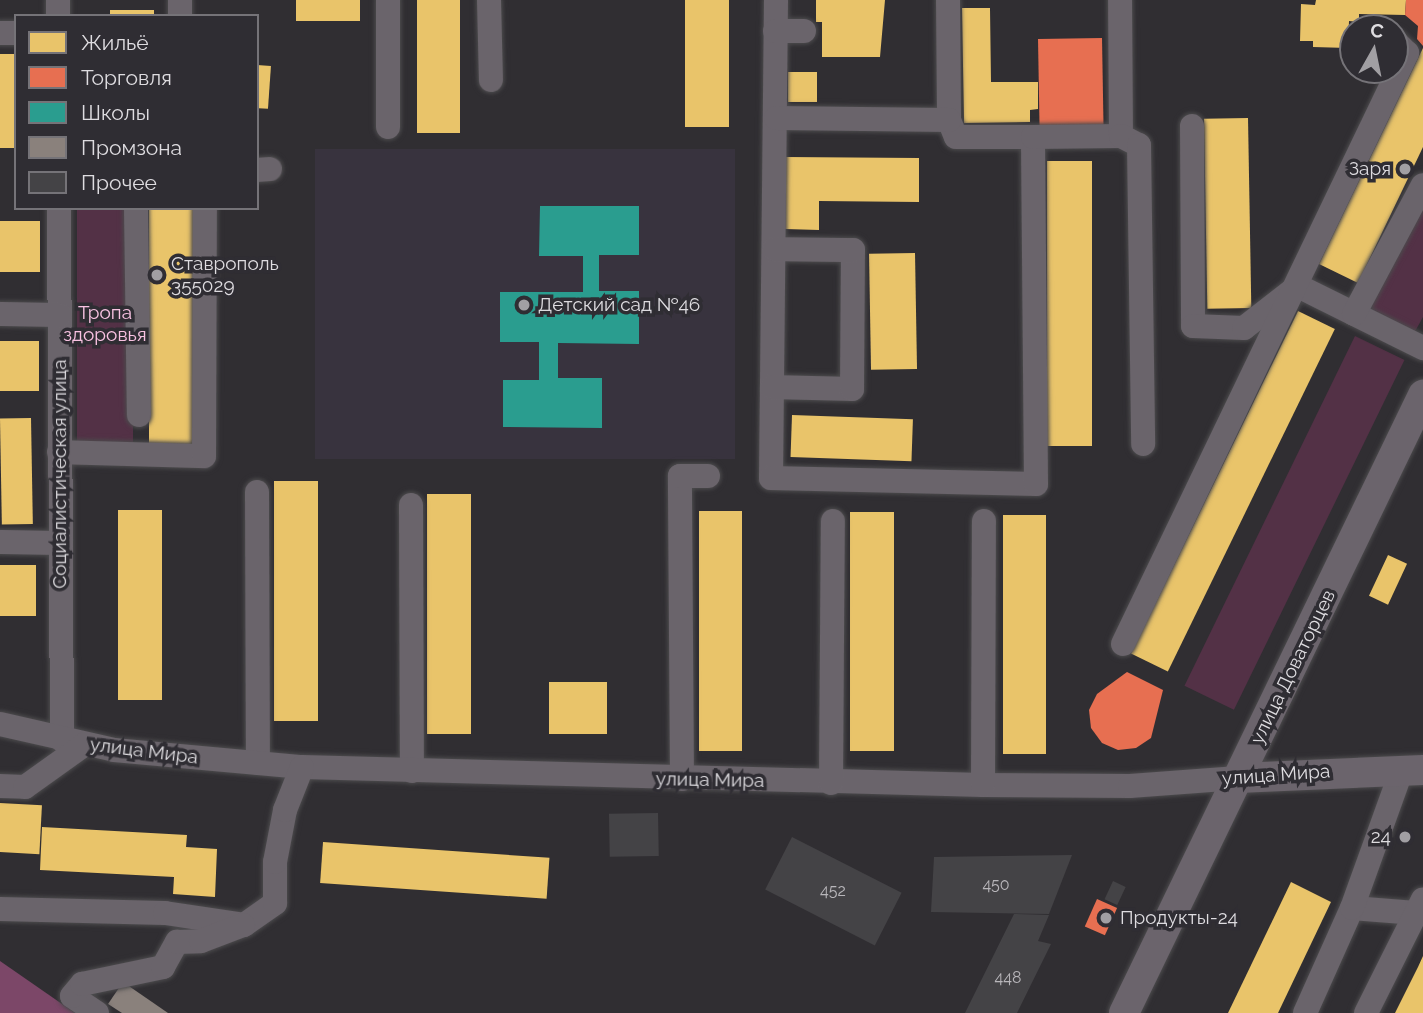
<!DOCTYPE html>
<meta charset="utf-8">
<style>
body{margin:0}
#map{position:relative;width:1423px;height:1013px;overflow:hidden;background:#302e32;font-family:Raleway,sans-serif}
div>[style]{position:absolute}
.built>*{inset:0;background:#38333e;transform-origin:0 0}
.green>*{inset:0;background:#533146;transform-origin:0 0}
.forest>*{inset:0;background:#7c4768}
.homes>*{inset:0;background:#e9c46a;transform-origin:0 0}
.shops>*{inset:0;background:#e76f51;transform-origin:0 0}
.schools>*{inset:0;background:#2a9d8f}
.industry>*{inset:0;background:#8a817c}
.building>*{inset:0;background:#444346;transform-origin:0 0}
.roads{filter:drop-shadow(0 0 2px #4c4b4d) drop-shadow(0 0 2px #4c4b4d)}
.minor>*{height:24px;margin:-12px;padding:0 12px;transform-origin:12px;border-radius:12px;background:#6a646b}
.major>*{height:30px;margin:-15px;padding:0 15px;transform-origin:15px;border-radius:15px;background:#6b646c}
.dots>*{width:19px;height:19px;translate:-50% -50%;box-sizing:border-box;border:4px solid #2f2d33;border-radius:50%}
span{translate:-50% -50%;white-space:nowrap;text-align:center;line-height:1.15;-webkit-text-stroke:7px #2f2d33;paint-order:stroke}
.number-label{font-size:16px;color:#b8b6ba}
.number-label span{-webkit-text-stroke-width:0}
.poi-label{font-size:19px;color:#dedce0}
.right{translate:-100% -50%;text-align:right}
.left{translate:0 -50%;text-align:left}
.park-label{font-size:19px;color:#f9c2e2}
.street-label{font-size:19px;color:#dedce0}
.legend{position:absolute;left:14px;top:14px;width:245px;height:196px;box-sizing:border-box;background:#2f2d33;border:2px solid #757378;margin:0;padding:9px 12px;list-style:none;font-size:21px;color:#dedce0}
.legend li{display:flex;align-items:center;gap:14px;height:35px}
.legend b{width:35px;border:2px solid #757378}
.north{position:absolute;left:1339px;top:14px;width:70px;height:70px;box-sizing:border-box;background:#2f2d33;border:2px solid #757378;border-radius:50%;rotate:9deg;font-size:19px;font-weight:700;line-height:28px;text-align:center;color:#dedce0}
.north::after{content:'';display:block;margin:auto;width:24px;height:32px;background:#a19fa3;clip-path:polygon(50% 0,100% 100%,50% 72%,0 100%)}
</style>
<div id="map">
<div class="built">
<i style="left:315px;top:149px;width:420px;height:310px"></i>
</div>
<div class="green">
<i style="clip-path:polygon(1423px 206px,1423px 317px,1413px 335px,1367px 310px)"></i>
<i style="left:77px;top:208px;width:56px;height:238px"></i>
<i style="left:1355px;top:336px;width:55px;height:389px;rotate:26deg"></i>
</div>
<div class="forest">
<i style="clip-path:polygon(0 961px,75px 1013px,0 1013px)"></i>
</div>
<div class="homes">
<i style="left:296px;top:0;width:64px;height:21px"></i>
<i style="left:417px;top:0;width:43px;height:133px"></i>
<i style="left:685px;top:0;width:44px;height:127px"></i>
<i style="clip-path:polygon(816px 0,885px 0,880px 57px,822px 57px,822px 22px,816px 22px)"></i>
<i style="clip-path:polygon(1316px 0,1406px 0,1405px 15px,1359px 14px,1359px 22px,1349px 21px,1348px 48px,1313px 47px,1313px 41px,1300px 41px,1301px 4px,1315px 5px)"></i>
<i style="clip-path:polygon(962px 8px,990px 8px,991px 82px,1038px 82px,1038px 109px,1030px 110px,1030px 122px,964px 123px)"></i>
<i style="left:110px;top:10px;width:44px;height:6px"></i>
<i style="clip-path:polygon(1423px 48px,1423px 147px,1358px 283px,1319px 264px)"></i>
<i style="left:0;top:54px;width:16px;height:94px"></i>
<i style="left:257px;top:65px;width:14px;height:43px;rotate:4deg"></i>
<i style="left:788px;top:72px;width:29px;height:30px"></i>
<i style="left:1248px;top:118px;width:190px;height:44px;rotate:89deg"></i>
<i style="clip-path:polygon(786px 157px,919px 158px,919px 202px,819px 201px,819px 230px,785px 229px)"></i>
<i style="left:1047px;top:161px;width:45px;height:285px"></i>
<i style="left:149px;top:208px;width:44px;height:236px"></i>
<i style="left:0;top:221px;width:40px;height:51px"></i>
<i style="left:915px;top:253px;width:116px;height:46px;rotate:89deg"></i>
<i style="left:1298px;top:311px;width:41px;height:381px;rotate:26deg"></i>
<i style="left:0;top:341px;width:39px;height:50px"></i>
<i style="left:792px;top:415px;width:121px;height:42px;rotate:2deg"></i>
<i style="left:31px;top:418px;width:106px;height:31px;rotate:89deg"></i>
<i style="left:318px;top:481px;width:240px;height:44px;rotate:90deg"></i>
<i style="left:427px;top:494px;width:44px;height:240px"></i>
<i style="left:118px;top:510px;width:44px;height:190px"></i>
<i style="left:742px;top:511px;width:240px;height:43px;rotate:90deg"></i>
<i style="left:850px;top:512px;width:44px;height:239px"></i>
<i style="left:1003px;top:515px;width:43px;height:239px"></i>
<i style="left:1388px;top:555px;width:21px;height:45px;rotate:25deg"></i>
<i style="left:0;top:565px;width:36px;height:51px"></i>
<i style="left:549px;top:682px;width:58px;height:52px"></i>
<i style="left:0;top:803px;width:42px;height:49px;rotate:3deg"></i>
<i style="clip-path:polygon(42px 827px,187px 835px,186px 847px,217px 849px,215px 897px,173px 894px,174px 877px,40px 870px)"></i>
<i style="left:323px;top:842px;width:227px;height:41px;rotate:4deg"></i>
<i style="clip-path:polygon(1291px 882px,1331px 902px,1278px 1013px,1228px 1013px)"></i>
<i style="clip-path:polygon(1423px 956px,1423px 1013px,1395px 1013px,1418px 967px)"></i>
</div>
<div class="shops">
<i style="clip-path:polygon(1406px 0,1423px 0,1423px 46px,1417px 39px,1418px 26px,1405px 15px)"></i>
<i style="left:1102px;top:38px;width:87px;height:64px;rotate:89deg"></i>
<i style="clip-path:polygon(1127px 672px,1163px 690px,1151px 738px,1136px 748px,1118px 750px,1102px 743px,1091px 728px,1089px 710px,1097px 694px)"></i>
<i style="left:1097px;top:899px;width:22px;height:30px;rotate:24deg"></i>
</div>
<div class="schools">
<i style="clip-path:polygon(540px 206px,639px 206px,639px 255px,599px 255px,599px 291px,639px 291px,639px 344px,558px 343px,558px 378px,602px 378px,602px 428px,503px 427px,503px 380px,539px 380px,539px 342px,500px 342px,500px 292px,583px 292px,583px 256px,539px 256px)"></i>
</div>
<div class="industry">
<i style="clip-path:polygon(123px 982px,168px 1013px,122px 1013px,108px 1004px)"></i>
</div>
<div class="building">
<i style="left:658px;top:813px;width:43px;height:49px;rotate:89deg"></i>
<i style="left:792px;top:837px;width:123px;height:59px;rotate:27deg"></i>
<i style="clip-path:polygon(1072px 855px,1049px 914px,931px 912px,934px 857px)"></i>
<i style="left:1113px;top:881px;width:14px;height:20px;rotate:25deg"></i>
<i style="clip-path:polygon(1014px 914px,1049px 915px,1038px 941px,1051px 944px,1017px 1013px,965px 1013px)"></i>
</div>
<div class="roads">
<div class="minor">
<i style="left:58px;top:0;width:16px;rotate:90deg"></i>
<i style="left:180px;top:0;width:16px;rotate:90deg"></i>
<i style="left:489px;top:0;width:80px;rotate:88.6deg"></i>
<i style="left:776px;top:0;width:478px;rotate:90.6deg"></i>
<i style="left:771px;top:478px;width:265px;rotate:1.3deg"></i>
<i style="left:1036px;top:484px;width:347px;rotate:-90.5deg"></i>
<i style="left:948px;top:0;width:120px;rotate:89.5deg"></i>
<i style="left:949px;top:120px;width:18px;rotate:68deg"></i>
<i style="left:956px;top:137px;width:77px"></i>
<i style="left:1033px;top:137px;width:88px;rotate:-0.7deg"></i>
<i style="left:1121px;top:136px;width:136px;rotate:-90.4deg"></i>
<i style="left:775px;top:31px;width:29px"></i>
<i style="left:0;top:33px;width:16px"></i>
<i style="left:776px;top:118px;width:173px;rotate:0.7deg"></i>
<i style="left:1192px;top:126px;width:200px;rotate:89.7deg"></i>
<i style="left:1193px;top:326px;width:51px;rotate:2.2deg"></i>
<i style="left:1244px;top:328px;width:68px;rotate:-37.9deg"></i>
<i style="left:1298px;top:286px;width:140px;rotate:26.4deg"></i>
<i style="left:388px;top:127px;width:127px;rotate:-90deg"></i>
<i style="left:1121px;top:136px;width:20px;rotate:27deg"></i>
<i style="left:1139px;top:145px;width:299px;rotate:89.2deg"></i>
<i style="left:257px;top:170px;width:13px;rotate:-4deg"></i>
<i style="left:59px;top:208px;width:532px;rotate:89.68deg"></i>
<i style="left:136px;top:208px;width:207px;rotate:89.2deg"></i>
<i style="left:0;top:314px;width:60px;rotate:1deg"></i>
<i style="left:1354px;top:314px;width:146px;rotate:-61.9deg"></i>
<i style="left:772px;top:387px;width:80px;rotate:1.4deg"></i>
<i style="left:852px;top:389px;width:139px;rotate:-89.6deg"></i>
<i style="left:853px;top:250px;width:79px;rotate:-179.3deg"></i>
<i style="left:59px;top:452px;width:145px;rotate:1.6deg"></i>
<i style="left:204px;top:456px;width:248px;rotate:-89.8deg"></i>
<i style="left:257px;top:492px;width:271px;rotate:89.8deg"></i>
<i style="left:411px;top:505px;width:266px;rotate:89.8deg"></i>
<i style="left:0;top:542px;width:61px;rotate:0.9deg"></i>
<i style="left:1123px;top:644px;width:656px;rotate:-64.33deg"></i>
<i style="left:1407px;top:53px;width:17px;rotate:-135deg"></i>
<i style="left:0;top:724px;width:117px;rotate:12.8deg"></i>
<i style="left:114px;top:750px;width:189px;rotate:5.2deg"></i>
<i style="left:302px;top:767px;width:681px;rotate:1.51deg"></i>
<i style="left:983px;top:785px;width:147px;rotate:0.4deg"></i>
<i style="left:1130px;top:786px;width:108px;rotate:-4.2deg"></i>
<i style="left:682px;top:779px;width:303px;rotate:-90.4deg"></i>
<i style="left:680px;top:476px;width:28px"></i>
<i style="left:831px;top:783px;width:262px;rotate:-89.6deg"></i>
<i style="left:983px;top:785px;width:264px;rotate:-89.8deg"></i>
<i style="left:0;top:786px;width:25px;rotate:2deg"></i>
<i style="left:25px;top:787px;width:74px;rotate:-35.6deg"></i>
<i style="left:1352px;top:908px;width:64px;rotate:4.5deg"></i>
<i style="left:0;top:909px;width:165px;rotate:1.4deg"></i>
<i style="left:165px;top:913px;width:80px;rotate:8.6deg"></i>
<i style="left:244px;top:925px;width:38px;rotate:-35deg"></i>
<i style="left:275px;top:903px;width:41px;rotate:-90deg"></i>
<i style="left:275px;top:862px;width:53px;rotate:-79.1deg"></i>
<i style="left:285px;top:810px;width:46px;rotate:-68.4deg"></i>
<i style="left:97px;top:1013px;width:30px;rotate:-146deg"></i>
<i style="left:72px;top:996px;width:16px;rotate:-50deg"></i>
<i style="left:82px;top:984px;width:83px;rotate:-11.9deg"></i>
<i style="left:163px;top:967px;width:29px;rotate:-61deg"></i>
<i style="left:177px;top:942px;width:24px;rotate:-2deg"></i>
<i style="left:201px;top:941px;width:45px;rotate:-20.9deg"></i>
<i style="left:1305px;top:1013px;width:115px;rotate:-65.9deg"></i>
<i style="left:1352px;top:908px;width:148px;rotate:-70.2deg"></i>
<i style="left:1366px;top:1013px;width:127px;rotate:-63.4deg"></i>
</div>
<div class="major">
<i style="left:1238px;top:778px;width:185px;rotate:-2.5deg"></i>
<i style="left:1124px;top:1013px;width:687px;rotate:-64.18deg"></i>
</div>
</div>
<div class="dots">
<i style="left:1405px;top:169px;background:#a19fa3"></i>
<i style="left:157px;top:275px;background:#a19fa3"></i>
<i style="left:524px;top:305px;background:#a19fa3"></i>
<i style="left:1405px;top:837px;background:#a19fa3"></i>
<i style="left:1106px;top:918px;background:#a19fa3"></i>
</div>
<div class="number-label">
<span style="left:996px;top:885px">450</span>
<span style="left:833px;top:891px">452</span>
<span style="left:1008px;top:978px">448</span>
</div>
<div class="poi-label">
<span class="right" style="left:1391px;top:169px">Заря</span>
<span class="left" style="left:171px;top:275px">Ставрополь<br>355029</span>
<span class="left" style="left:538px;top:305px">Детский сад №46</span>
<span class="right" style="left:1391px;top:837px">24</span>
<span class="left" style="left:1120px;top:918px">Продукты-24</span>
</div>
<div class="park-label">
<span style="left:105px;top:324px">Тропа<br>здоровья</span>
</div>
<div class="street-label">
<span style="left:60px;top:474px;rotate:-90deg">Социалистическая улица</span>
<span style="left:1293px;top:667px;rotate:-64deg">улица Доваторцев</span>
<span style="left:144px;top:751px;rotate:7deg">улица Мира</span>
<span style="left:1276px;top:775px;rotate:-4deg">улица Мира</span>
<span style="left:710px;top:780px;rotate:1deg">улица Мира</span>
</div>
<ul class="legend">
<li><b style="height:19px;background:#e9c46a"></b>Жильё</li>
<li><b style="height:19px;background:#e76f51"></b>Торговля</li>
<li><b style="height:19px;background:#2a9d8f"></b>Школы</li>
<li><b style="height:19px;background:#8a817c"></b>Промзона</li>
<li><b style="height:19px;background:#444346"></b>Прочее</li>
</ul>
<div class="north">С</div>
</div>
